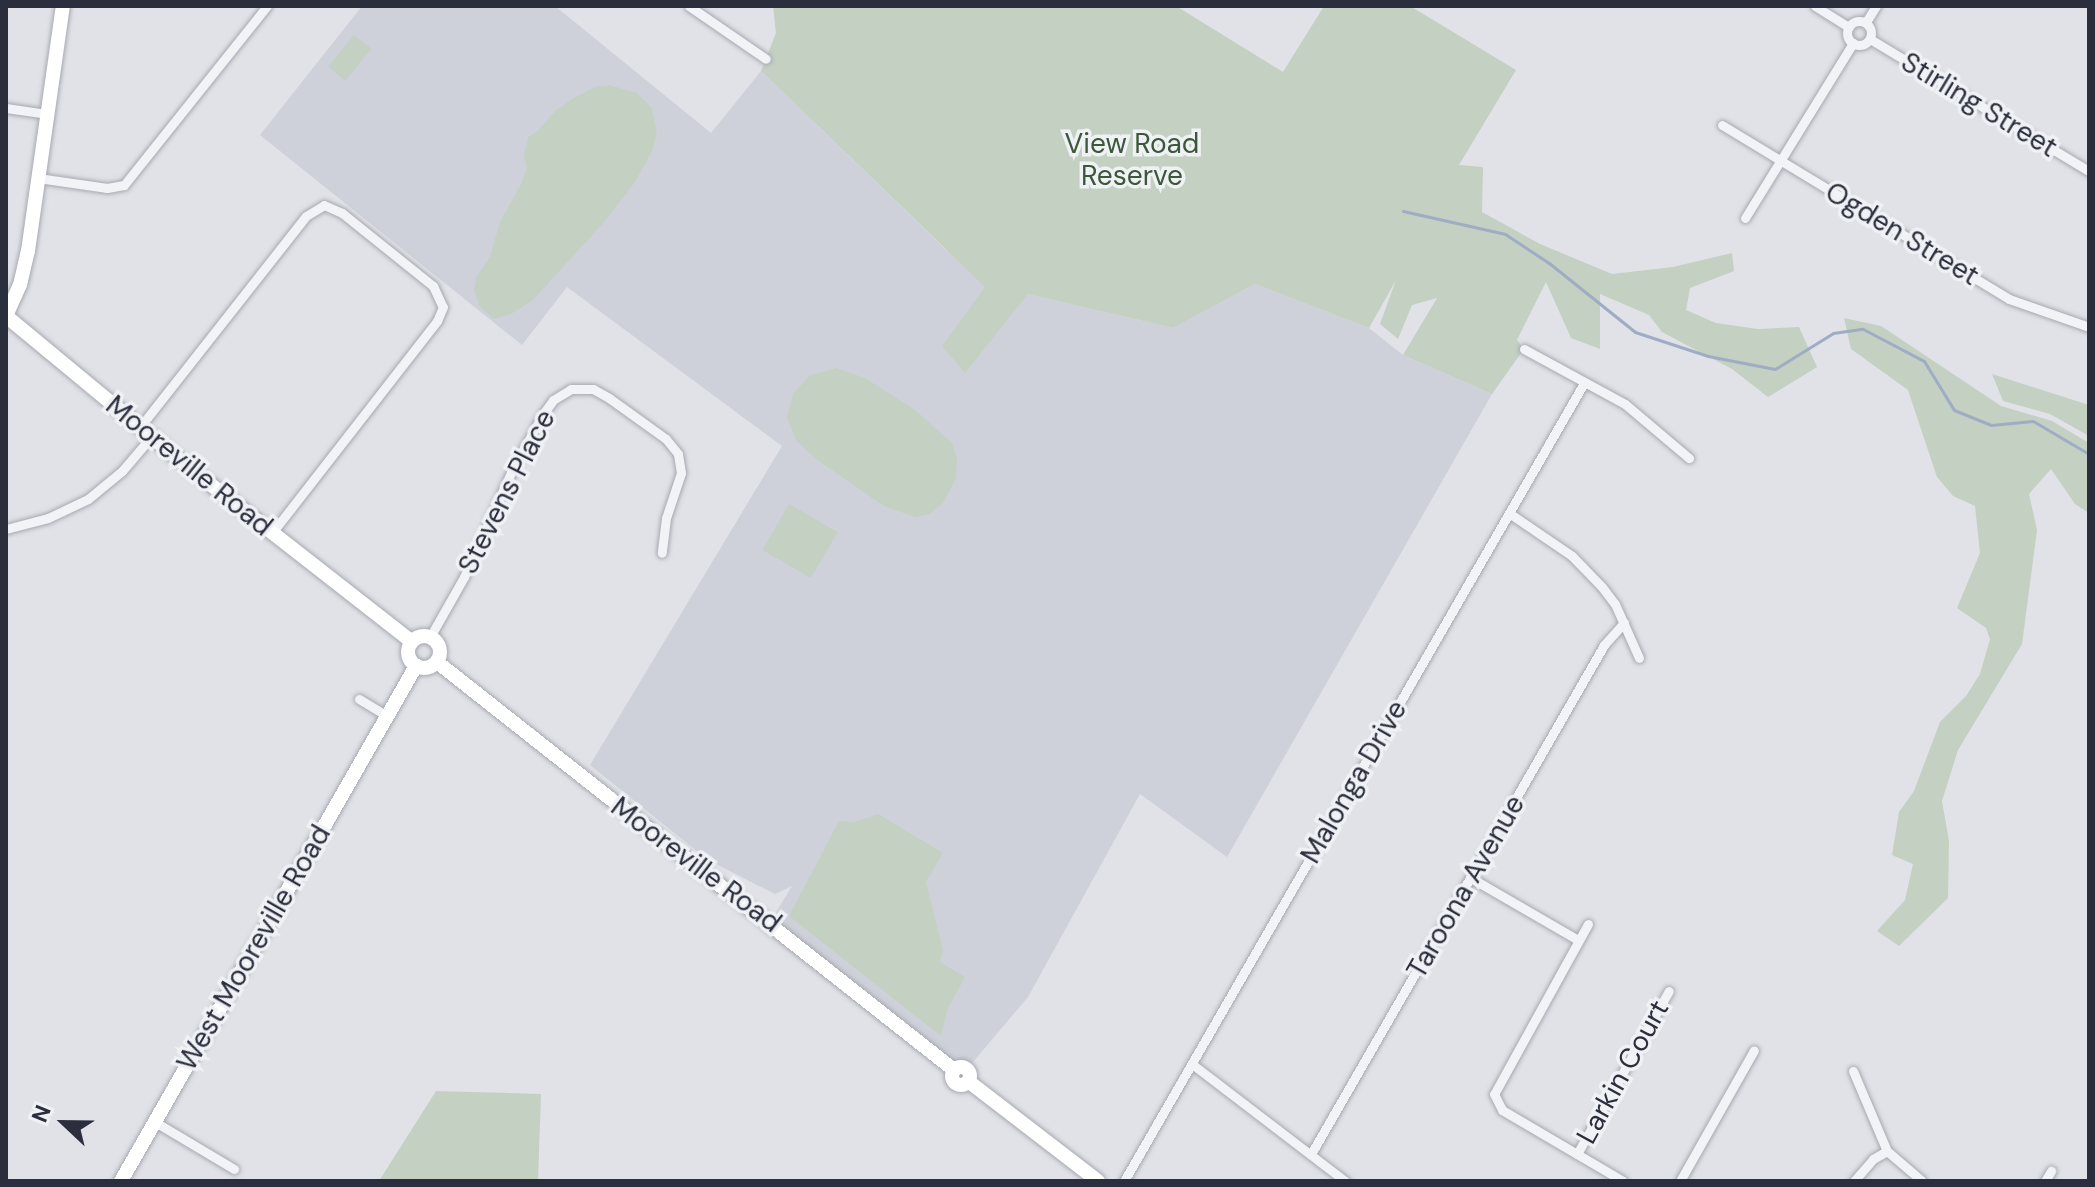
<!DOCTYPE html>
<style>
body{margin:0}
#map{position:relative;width:2095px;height:1187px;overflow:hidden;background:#e0e2e7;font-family:"DM Sans",sans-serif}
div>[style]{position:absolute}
.built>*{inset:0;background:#ced1d9}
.green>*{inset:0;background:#c4d0c2;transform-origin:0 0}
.stream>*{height:3px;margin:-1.5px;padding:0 1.5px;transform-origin:1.5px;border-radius:1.5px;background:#9fadc4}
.roads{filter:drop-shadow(0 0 2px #a6a9b1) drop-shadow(0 0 2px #a6a9b1)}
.street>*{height:9px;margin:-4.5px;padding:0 4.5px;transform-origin:4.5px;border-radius:4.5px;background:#f2f3f6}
.street>.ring{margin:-4.5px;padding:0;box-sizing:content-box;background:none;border:9px solid #f2f3f6;border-radius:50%}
.secondary>*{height:14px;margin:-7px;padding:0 7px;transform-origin:7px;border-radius:7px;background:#fff}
.secondary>.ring{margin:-7px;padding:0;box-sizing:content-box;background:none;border:14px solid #fff;border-radius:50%}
span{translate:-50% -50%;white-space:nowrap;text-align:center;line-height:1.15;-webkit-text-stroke:7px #eff1f5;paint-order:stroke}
.street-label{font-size:28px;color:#2b2f3d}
.park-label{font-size:28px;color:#3c5739}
.frame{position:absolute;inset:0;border:8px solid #2b2f3d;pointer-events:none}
.north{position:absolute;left:24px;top:1083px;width:80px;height:80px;-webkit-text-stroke:6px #eff1f5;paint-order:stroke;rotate:292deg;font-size:22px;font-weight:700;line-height:32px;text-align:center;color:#2b2f3d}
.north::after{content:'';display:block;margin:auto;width:28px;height:36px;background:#2b2f3d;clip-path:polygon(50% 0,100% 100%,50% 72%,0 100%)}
</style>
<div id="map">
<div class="built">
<i style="clip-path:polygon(362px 6px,555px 6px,711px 133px,761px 71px,946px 250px,1020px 292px,1173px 328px,1255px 284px,1369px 328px,1403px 355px,1492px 394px,1227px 857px,1140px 794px,1028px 997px,967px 1069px,956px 1068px,770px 922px,792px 886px,775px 894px,708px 860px,590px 765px,782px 446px,567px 287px,522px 345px,260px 135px)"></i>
</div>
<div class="green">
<i style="clip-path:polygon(773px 6px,1176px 6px,1283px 72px,1324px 6px,1410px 6px,1516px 70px,1459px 165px,1483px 167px,1482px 212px,1540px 244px,1612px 274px,1673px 267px,1732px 253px,1734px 271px,1690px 288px,1686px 310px,1716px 323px,1758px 329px,1799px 327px,1817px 367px,1768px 397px,1732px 369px,1662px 332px,1649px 315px,1600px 294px,1600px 349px,1571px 338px,1546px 282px,1517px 340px,1524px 349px,1492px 394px,1403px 355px,1437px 298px,1412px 305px,1398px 339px,1380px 324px,1396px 280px,1369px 328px,1255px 284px,1173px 328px,1028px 294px,965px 373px,942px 346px,985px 287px,761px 71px,776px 33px)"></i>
<i style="left:354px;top:35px;width:22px;height:41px;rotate:39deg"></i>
<i style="clip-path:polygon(609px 85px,637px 93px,652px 108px,657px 133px,652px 151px,635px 182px,604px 222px,533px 300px,511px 314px,494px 319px,480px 307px,474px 290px,477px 276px,490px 257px,500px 222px,521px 184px,527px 168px,524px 156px,528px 137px,538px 131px,555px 111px,577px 96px,595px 87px)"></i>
<i style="clip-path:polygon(1844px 318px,1881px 326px,2001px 406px,2052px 421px,2089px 443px,2089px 513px,2075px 504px,2051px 469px,2029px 494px,2037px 530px,2022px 644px,1958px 750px,1942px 801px,1949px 841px,1948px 898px,1899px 946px,1877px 931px,1905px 900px,1913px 864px,1892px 855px,1899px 812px,1914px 791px,1940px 722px,1966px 696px,1980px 674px,1990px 639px,1986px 628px,1957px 608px,1980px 553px,1975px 506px,1953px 496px,1937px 477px,1908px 390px,1851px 349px)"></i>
<i style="clip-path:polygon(836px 368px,865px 378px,915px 410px,952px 443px,957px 458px,956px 478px,943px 503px,930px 514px,915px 517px,884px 506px,816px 459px,796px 440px,787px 417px,793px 394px,809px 376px)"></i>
<i style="clip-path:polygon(1992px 374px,2089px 405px,2089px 436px,2050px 414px,2003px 401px)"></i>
<i style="left:789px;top:504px;width:56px;height:53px;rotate:30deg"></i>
<i style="clip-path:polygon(878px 814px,943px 853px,926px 882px,943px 950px,940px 962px,965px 977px,948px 1008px,941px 1036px,789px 916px,839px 821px,855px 822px)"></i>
<i style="clip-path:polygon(436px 1091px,541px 1094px,538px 1181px,379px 1181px)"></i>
</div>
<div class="stream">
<i style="left:1403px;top:211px;width:105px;rotate:12.7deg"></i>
<i style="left:1505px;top:234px;width:53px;rotate:33.4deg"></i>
<i style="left:1549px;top:263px;width:110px;rotate:38.7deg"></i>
<i style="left:1635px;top:332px;width:77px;rotate:18.2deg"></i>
<i style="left:1708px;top:356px;width:68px;rotate:11deg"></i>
<i style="left:1775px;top:369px;width:68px;rotate:-31.8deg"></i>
<i style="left:1833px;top:333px;width:30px;rotate:-8deg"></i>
<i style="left:1863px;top:329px;width:69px;rotate:27.7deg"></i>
<i style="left:1924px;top:361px;width:57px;rotate:58.5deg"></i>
<i style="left:1954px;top:410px;width:40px;rotate:22deg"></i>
<i style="left:1991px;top:425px;width:42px;rotate:-5.4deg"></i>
<i style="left:2033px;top:421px;width:65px;rotate:30.5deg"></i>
</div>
<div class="roads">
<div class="street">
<i style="left:689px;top:6px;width:93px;rotate:34.5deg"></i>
<i style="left:1815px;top:6px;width:40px;rotate:32deg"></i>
<i class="ring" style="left:1847px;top:21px;width:15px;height:15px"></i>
<i style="left:1866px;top:22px;width:19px;rotate:-58deg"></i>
<i style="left:1870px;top:39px;width:256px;rotate:31.1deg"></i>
<i style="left:6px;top:108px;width:41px;rotate:8.3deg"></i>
<i style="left:1722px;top:125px;width:336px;rotate:31.2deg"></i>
<i style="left:2009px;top:299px;width:85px;rotate:19.3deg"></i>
<i style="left:38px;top:178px;width:70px;rotate:8.2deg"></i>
<i style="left:107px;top:188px;width:17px;rotate:-10deg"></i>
<i style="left:124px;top:185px;width:229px;rotate:-51.4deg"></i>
<i style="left:1745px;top:218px;width:206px;rotate:-58.3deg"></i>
<i style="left:1524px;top:349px;width:115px;rotate:28.6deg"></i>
<i style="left:1625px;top:404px;width:84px;rotate:40.2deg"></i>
<i style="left:140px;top:427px;width:268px;rotate:-51.8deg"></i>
<i style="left:306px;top:216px;width:21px;rotate:-31deg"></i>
<i style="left:324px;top:205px;width:20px;rotate:24deg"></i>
<i style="left:342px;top:213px;width:117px;rotate:38.7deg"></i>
<i style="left:433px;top:286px;width:23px;rotate:65deg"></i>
<i style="left:443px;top:307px;width:15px;rotate:113deg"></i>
<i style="left:437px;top:321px;width:269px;rotate:127.9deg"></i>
<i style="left:1509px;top:513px;width:76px;rotate:34.3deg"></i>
<i style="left:1572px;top:556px;width:43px;rotate:45.9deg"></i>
<i style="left:1602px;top:587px;width:21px;rotate:53deg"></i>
<i style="left:1615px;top:604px;width:59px;rotate:66deg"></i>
<i style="left:6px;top:529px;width:43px;rotate:-14.7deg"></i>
<i style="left:48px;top:518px;width:44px;rotate:-25.4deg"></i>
<i style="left:88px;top:499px;width:44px;rotate:-39.5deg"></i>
<i style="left:122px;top:471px;width:45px;rotate:-49.5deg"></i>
<i style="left:430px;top:637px;width:69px;rotate:-60.5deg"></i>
<i style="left:464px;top:577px;width:117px;rotate:-65.8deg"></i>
<i style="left:512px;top:470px;width:64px;rotate:-61deg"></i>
<i style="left:543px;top:414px;width:17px;rotate:-54deg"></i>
<i style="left:553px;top:400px;width:21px;rotate:-31deg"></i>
<i style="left:571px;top:389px;width:22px"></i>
<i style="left:593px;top:389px;width:18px;rotate:29deg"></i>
<i style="left:609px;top:398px;width:70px;rotate:35.7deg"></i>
<i style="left:666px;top:439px;width:19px;rotate:51deg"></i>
<i style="left:678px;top:454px;width:19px;rotate:81deg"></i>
<i style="left:681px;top:473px;width:47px;rotate:108.4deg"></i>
<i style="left:666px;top:518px;width:35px;rotate:97deg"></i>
<i style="left:359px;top:699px;width:33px;rotate:31deg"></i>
<i style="left:1471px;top:878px;width:124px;rotate:30.1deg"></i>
<i style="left:1588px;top:924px;width:194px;rotate:118.9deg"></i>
<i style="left:1494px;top:1094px;width:18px;rotate:63deg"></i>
<i style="left:1502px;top:1110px;width:140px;rotate:30.4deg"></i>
<i style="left:1192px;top:1064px;width:193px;rotate:37.4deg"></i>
<i style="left:1853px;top:1071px;width:87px;rotate:67deg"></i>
<i style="left:1887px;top:1151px;width:46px;rotate:40.6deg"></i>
<i style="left:155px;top:1122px;width:92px;rotate:30.7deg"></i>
<i style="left:1311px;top:1154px;width:587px;rotate:-60.07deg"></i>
<i style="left:1604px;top:645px;width:30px;rotate:-48deg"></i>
<i style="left:1577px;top:1154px;width:187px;rotate:-60.6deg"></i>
<i style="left:1124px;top:1181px;width:921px;rotate:-60.04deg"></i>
<i style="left:1680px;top:1181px;width:150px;rotate:-60.5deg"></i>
<i style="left:1854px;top:1181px;width:29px;rotate:-49deg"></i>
<i style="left:1873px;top:1159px;width:16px;rotate:-30deg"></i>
<i style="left:2045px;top:1181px;width:12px;rotate:-59deg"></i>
</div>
<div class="secondary">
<i style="left:6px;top:316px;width:246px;rotate:39.6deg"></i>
<i style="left:196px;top:473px;width:274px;rotate:38deg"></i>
<i style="left:6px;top:316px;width:34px;rotate:-66deg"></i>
<i style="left:20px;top:285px;width:35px;rotate:-77deg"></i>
<i style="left:28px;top:251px;width:247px;rotate:-81.9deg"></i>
<i class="ring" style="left:408px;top:636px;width:18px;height:18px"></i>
<i style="left:437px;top:662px;width:659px;rotate:38.28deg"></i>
<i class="ring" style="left:952px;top:1067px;width:4px;height:4px"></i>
<i style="left:968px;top:1081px;width:164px;rotate:37.6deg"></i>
<i style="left:121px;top:1181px;width:594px;rotate:-60.2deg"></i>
</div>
</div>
<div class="street-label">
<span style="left:1979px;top:105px;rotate:31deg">Stirling Street</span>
<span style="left:1902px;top:234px;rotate:31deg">Ogden Street</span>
<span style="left:189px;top:466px;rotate:39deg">Mooreville Road</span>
<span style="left:507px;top:492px;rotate:-63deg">Stevens Place</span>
<span style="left:1354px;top:782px;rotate:-60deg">Malonga Drive</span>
<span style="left:696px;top:865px;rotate:37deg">Mooreville Road</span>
<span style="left:1466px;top:887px;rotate:-60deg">Taroona Avenue</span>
<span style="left:254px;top:948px;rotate:-60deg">West Mooreville Road</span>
<span style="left:1623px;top:1072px;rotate:-61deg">Larkin Court</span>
</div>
<div class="park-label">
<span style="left:1132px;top:160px">View Road<br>Reserve</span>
</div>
<div class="frame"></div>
<div class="north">N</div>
</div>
